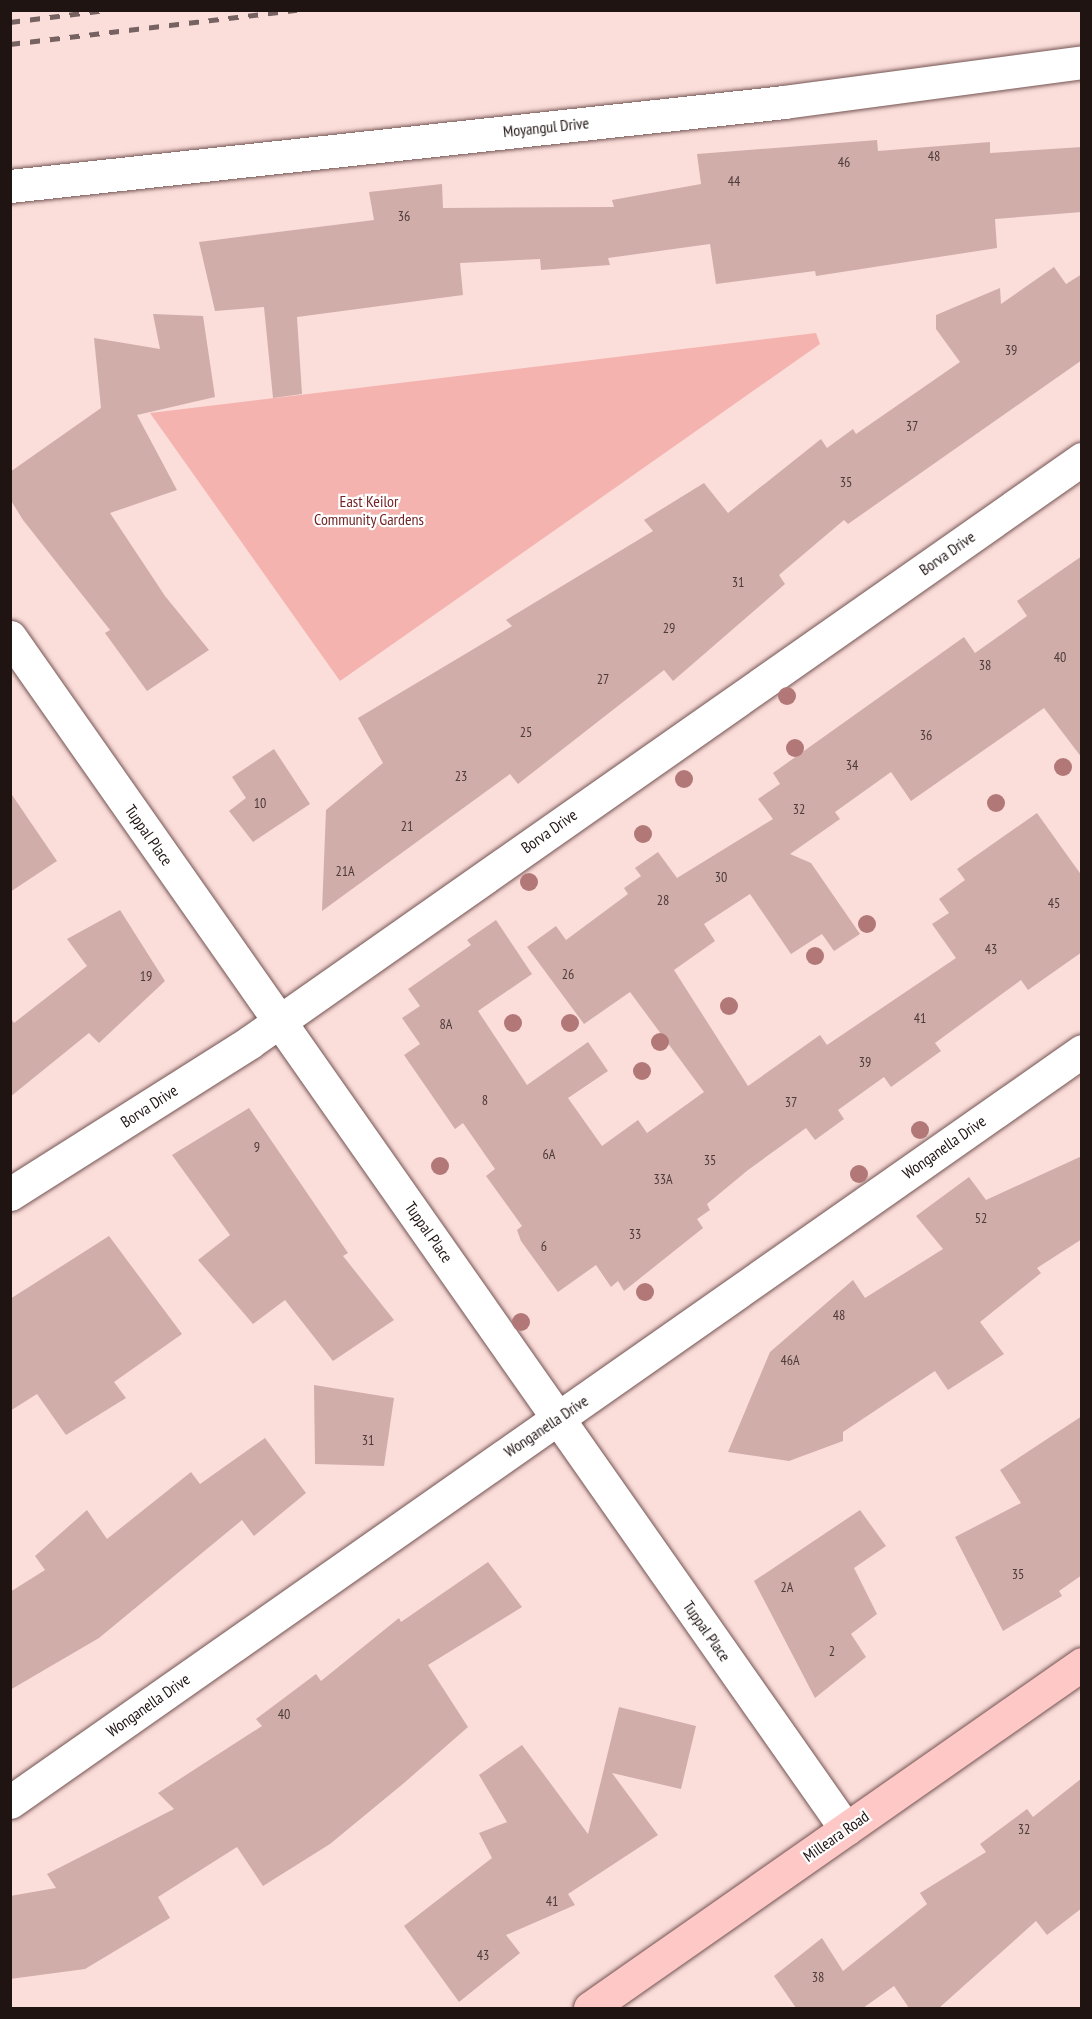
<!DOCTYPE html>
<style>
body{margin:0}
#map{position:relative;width:1092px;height:2019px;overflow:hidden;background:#fbddda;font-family:"PT Sans Narrow",sans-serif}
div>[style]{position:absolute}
.green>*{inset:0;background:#f4b3ae}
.building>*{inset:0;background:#d1adaa}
.roads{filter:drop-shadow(0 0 2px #735452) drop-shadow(0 0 2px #735452)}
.minor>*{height:33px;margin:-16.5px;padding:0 16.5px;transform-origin:16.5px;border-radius:16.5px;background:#fff}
.major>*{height:33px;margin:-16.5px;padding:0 16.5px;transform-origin:16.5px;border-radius:16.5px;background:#fdc8c5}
.rail>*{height:4.5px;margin-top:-2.25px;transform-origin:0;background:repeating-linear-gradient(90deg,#766361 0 10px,transparent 0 20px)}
.trees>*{width:18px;height:18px;margin:-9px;border-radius:50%;background:#b17877}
span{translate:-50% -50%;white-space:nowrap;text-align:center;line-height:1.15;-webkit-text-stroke:4.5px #fff;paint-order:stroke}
.number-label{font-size:14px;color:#4c3a39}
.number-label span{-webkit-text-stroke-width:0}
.street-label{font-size:16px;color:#201413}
.park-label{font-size:16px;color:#742526}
.frame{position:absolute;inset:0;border:12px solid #201413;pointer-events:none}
</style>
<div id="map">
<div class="green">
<i style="clip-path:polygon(816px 333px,820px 344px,340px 681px,150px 413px)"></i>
</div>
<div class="building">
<i style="clip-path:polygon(877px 140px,878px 151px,990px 142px,990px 153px,1082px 147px,1082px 212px,995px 219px,997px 248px,816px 276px,815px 271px,716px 284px,710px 244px,608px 258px,610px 265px,541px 270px,540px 259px,460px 263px,463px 295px,297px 317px,302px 394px,273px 398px,264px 307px,215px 311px,199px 242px,374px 220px,369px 192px,442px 184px,443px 208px,614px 207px,612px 200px,701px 184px,697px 154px)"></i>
<i style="clip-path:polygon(1054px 267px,1066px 284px,1082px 274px,1082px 360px,848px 524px,844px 520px,779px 575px,785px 584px,673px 681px,664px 670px,518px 784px,510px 774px,322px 911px,326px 810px,383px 763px,358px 718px,512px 626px,506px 620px,653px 531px,644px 520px,704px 483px,728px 513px,821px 439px,827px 448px,853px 429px,856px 434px,960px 362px,936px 329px,936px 315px,1000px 288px,1001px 304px)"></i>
<i style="clip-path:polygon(153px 314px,203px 316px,215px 397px,137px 415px,177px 490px,110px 513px,165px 596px,209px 650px,147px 691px,105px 633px,110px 630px,23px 520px,10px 499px,10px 472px,101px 408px,94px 338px,160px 349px)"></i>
<i style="clip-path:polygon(1082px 556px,1082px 758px,1044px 708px,911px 801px,891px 772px,835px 812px,840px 819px,790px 854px,811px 863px,860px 934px,834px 951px,822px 934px,791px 954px,750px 894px,704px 924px,715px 941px,674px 970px,748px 1086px,820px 1035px,827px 1045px,956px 958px,932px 924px,949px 913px,939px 899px,965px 880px,957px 869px,1037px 813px,1082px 876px,1082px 952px,1028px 990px,1021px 980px,935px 1043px,941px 1051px,891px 1087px,884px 1077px,838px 1110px,844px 1119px,815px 1140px,806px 1128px,748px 1170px,707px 1204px,710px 1210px,697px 1219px,703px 1228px,624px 1291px,618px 1281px,611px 1287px,596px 1265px,558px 1292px,521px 1241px,517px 1230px,522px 1226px,486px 1176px,495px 1169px,463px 1123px,455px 1129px,404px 1055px,420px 1044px,402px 1018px,420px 1006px,408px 989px,471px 945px,467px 940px,496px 920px,532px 974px,478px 1011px,527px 1085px,588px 1042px,608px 1071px,568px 1098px,602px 1146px,638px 1120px,647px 1133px,704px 1092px,630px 992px,584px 1024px,527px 947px,556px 926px,566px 940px,628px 894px,624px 888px,641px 876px,635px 868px,658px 852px,677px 878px,773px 819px,758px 799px,780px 784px,773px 773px,964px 637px,975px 653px,1027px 616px,1017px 601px)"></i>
<i style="clip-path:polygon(274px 749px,310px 804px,253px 842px,229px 811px,246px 798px,232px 777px)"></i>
<i style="clip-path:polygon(10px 792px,57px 861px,10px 892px)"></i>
<i style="clip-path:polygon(120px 910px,165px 981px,99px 1043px,89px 1033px,10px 1097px,10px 1017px,14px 1023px,87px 966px,67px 939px)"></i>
<i style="clip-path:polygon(249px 1108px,348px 1253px,343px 1256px,394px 1320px,333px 1361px,285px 1300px,253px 1324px,198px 1260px,230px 1235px,172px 1155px)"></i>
<i style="clip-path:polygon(1082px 1156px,1082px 1239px,1037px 1268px,1041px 1273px,980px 1322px,1004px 1354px,948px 1390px,935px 1371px,843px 1432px,843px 1441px,789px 1461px,728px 1452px,770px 1352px,853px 1280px,865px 1298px,943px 1249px,916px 1216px,969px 1177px,986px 1200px)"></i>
<i style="clip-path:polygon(109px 1236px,182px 1334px,114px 1382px,126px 1398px,66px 1435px,37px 1394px,10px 1411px,10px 1299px)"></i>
<i style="clip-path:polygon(314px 1385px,394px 1398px,384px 1466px,315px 1464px)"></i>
<i style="clip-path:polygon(1082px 1416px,1082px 1575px,1059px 1591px,1062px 1596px,1003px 1631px,955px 1537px,1021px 1503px,1000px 1470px)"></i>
<i style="clip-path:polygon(265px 1438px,306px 1493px,254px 1536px,242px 1520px,99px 1638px,10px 1690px,10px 1592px,45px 1570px,35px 1556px,87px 1510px,107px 1539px,191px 1472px,200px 1484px)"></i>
<i style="clip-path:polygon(860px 1510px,886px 1546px,854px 1568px,877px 1614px,851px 1634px,866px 1657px,815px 1698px,754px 1581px)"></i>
<i style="clip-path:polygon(488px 1562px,522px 1607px,428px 1665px,468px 1727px,404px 1783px,330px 1844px,263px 1886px,237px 1847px,158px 1897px,170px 1918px,85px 1969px,10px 1979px,10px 1896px,56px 1888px,47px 1874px,174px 1809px,158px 1793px,262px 1726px,256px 1719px,316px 1674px,321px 1681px,399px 1618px,401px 1622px)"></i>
<i style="clip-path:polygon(619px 1707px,696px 1726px,681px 1789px,612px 1773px,658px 1835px,568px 1894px,575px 1905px,506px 1935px,520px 1953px,459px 2002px,404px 1926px,492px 1858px,479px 1833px,507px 1822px,479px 1775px,522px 1745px,588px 1834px)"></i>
<i style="clip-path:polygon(1082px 1778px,1082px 1908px,1047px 1935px,1036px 1921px,939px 2008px,909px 2008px,894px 1986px,863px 2008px,796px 2008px,774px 1976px,822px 1938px,843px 1971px,927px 1904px,920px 1893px,986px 1852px,980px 1844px,1027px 1809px,1033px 1817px)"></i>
</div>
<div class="roads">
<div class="minor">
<i style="left:10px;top:186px;width:779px;rotate:-6.19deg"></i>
<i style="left:784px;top:102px;width:301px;rotate:-7.6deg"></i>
<i style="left:10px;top:637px;width:1456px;rotate:54.96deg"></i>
<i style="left:10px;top:1194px;width:284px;rotate:-32.3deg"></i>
<i style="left:250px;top:1042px;width:1016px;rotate:-35.02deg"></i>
<i style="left:10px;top:1802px;width:1309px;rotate:-35.01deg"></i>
</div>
<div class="major">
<i style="left:590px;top:2008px;width:600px;rotate:-34.96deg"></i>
</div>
</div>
<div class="rail">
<i style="left:10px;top:22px;width:97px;rotate:-7.1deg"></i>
<i style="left:10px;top:44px;width:289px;rotate:-6.8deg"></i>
</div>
<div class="trees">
<i style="left:787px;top:696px"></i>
<i style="left:795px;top:748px"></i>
<i style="left:1063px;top:767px"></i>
<i style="left:684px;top:779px"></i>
<i style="left:996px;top:803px"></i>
<i style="left:643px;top:834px"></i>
<i style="left:529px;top:882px"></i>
<i style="left:867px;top:924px"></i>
<i style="left:815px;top:956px"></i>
<i style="left:729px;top:1006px"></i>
<i style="left:513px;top:1023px"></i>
<i style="left:570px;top:1023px"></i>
<i style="left:660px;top:1042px"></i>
<i style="left:642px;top:1071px"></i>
<i style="left:920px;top:1130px"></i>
<i style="left:440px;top:1166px"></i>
<i style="left:859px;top:1174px"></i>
<i style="left:645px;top:1292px"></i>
<i style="left:521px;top:1322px"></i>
</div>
<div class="number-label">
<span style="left:934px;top:156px">48</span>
<span style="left:844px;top:162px">46</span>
<span style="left:734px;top:181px">44</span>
<span style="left:404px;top:216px">36</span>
<span style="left:1011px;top:350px">39</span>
<span style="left:912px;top:426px">37</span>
<span style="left:846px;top:482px">35</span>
<span style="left:738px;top:582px">31</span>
<span style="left:669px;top:628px">29</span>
<span style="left:1060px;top:657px">40</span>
<span style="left:985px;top:665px">38</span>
<span style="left:603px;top:679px">27</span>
<span style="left:526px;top:732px">25</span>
<span style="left:926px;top:735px">36</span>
<span style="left:852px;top:765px">34</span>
<span style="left:461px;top:776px">23</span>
<span style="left:260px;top:803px">10</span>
<span style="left:799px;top:809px">32</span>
<span style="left:407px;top:826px">21</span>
<span style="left:345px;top:871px">21A</span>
<span style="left:721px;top:877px">30</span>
<span style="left:663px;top:900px">28</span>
<span style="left:1054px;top:903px">45</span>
<span style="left:991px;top:949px">43</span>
<span style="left:568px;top:974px">26</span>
<span style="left:146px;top:976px">19</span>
<span style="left:920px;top:1018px">41</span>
<span style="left:446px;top:1024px">8A</span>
<span style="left:865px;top:1062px">39</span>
<span style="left:485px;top:1100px">8</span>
<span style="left:791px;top:1102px">37</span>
<span style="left:257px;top:1147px">9</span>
<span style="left:549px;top:1154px">6A</span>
<span style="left:710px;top:1160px">35</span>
<span style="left:663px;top:1179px">33A</span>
<span style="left:981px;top:1218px">52</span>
<span style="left:635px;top:1234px">33</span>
<span style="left:544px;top:1246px">6</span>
<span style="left:839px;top:1315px">48</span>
<span style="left:790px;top:1360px">46A</span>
<span style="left:368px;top:1440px">31</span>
<span style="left:1018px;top:1574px">35</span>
<span style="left:787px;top:1587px">2A</span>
<span style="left:832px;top:1651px">2</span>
<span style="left:284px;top:1714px">40</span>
<span style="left:1024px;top:1829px">32</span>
<span style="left:552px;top:1901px">41</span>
<span style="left:483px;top:1955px">43</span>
<span style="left:818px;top:1977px">38</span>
</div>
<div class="street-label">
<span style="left:546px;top:127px;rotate:-6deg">Moyangul Drive</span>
<span style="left:947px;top:553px;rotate:-35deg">Borva Drive</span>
<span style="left:549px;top:831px;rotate:-35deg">Borva Drive</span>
<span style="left:149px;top:835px;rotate:55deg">Tuppal Place</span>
<span style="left:149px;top:1106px;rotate:-33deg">Borva Drive</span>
<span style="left:944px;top:1147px;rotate:-35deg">Wonganella Drive</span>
<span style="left:429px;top:1232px;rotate:55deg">Tuppal Place</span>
<span style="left:546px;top:1426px;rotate:-34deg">Wonganella Drive</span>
<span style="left:707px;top:1631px;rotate:55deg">Tuppal Place</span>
<span style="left:148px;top:1705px;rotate:-35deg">Wonganella Drive</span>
<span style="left:836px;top:1836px;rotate:-35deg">Milleara Road</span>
</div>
<div class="park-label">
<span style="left:369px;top:510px">East Keilor<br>Community Gardens</span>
</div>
<div class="frame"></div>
</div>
